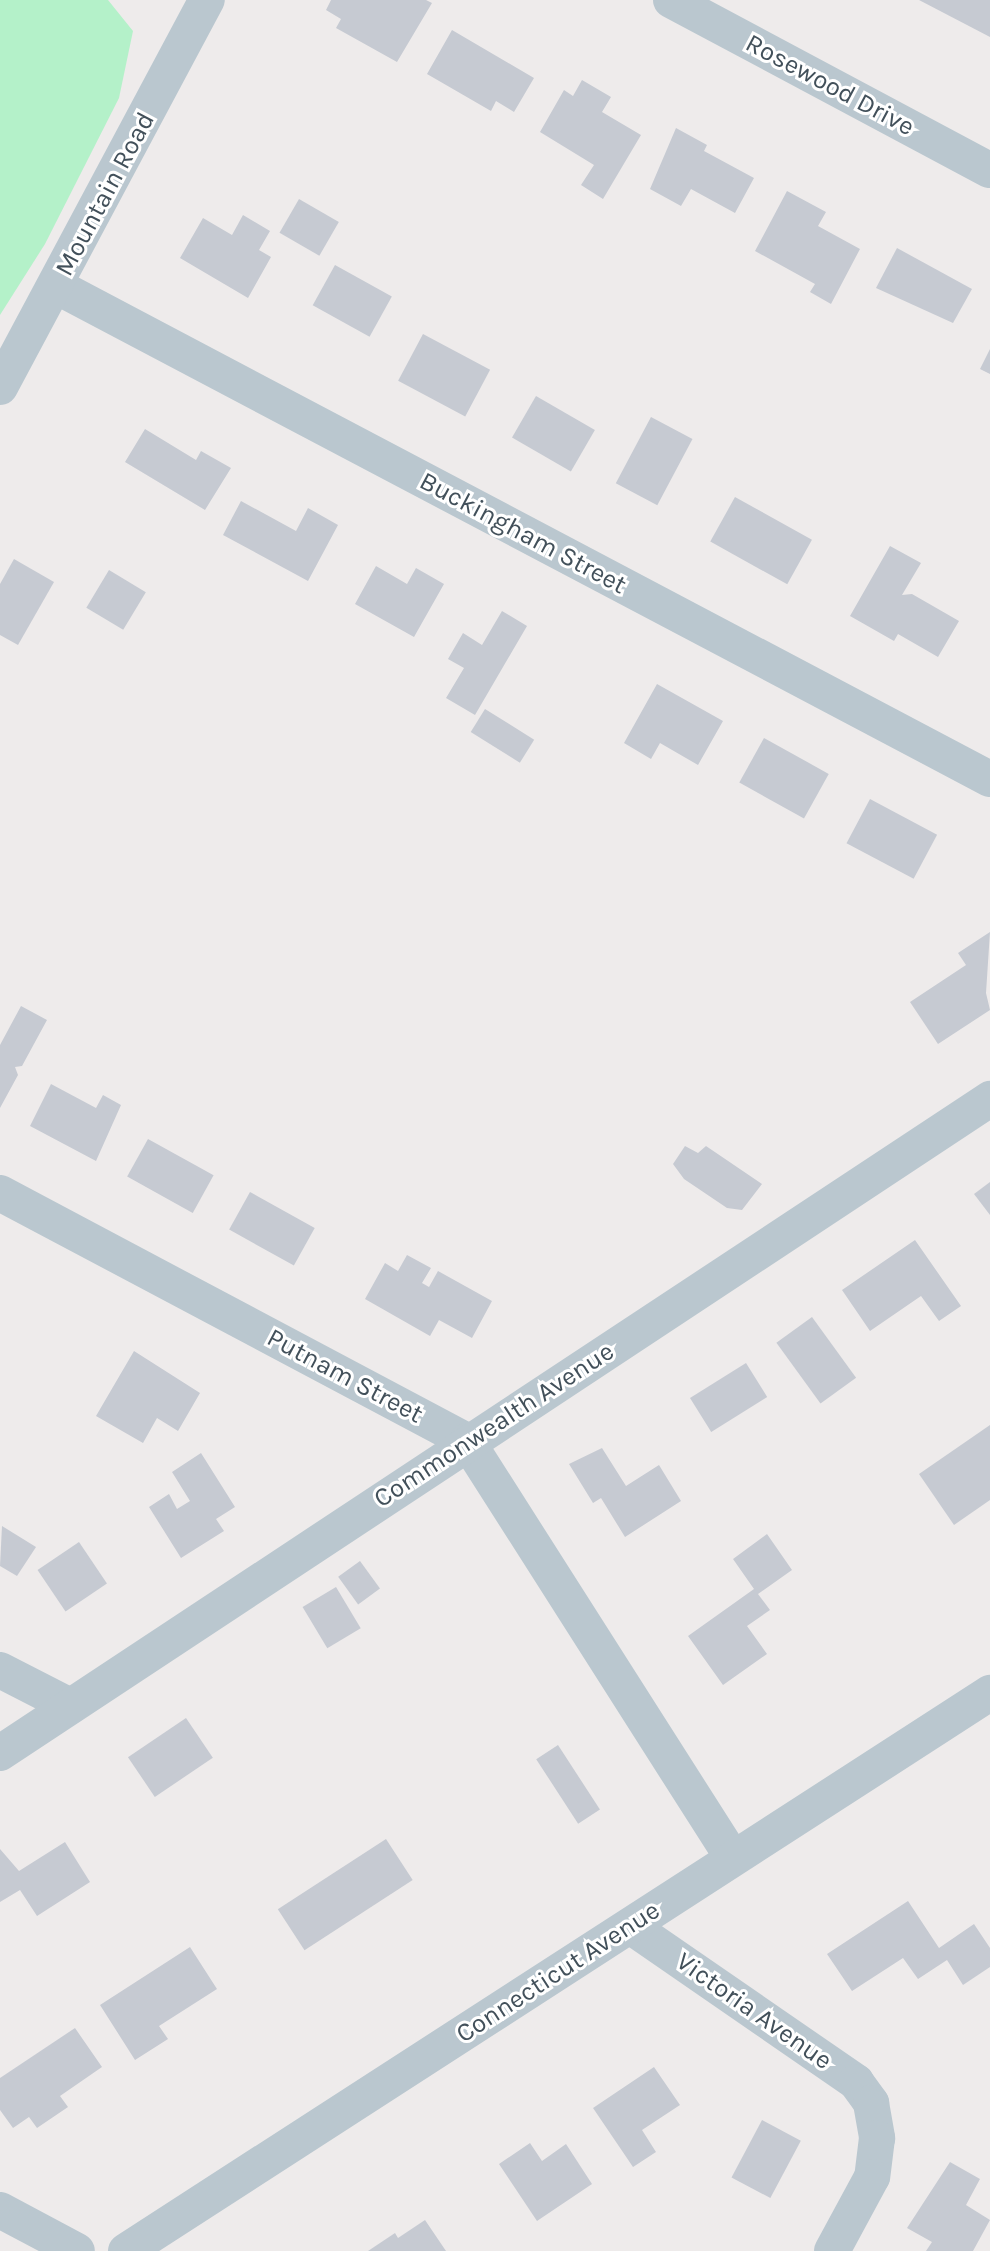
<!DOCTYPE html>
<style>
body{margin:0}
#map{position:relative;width:990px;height:2251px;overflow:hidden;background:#eeebeb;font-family:Karla,sans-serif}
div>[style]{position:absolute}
.green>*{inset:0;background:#b4f1c9}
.building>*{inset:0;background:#c6cad2;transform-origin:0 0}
.street>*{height:36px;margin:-18px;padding:0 18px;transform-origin:18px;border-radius:18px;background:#bac7cf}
span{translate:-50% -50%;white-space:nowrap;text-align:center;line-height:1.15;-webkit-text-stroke:6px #fff;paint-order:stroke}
.street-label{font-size:26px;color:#42505a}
</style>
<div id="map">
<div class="green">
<i style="clip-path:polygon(0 0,108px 0,133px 31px,119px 98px,45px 244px,0 315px)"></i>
</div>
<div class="building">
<i style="clip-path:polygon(331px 0,426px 0,432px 3px,397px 62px,336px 28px,341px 19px,326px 10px)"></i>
<i style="clip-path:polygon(919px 0,990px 0,990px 37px)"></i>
<i style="clip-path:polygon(452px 30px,534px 78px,514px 112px,496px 101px,491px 111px,427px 74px)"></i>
<i style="clip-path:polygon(582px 80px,611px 97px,602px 112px,641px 135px,603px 199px,581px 185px,594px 165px,540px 132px,564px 90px,573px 96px)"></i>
<i style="clip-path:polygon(676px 128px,707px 145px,704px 151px,754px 178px,735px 213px,691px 189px,681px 206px,650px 189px)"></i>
<i style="clip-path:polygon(787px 191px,826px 212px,818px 226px,860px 249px,831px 304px,810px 292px,815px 284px,755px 251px)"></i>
<i style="left:299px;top:199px;width:46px;height:39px;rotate:30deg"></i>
<i style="clip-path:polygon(243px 215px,270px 231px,259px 250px,271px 257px,248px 298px,180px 258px,203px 218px,232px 235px)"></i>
<i style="clip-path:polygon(897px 248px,972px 289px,953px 323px,876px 288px)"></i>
<i style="left:335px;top:265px;width:65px;height:46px;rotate:29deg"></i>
<i style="left:423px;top:334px;width:76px;height:53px;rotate:28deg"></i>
<i style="clip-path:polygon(990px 349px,990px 374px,980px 369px)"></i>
<i style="left:536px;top:396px;width:68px;height:48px;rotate:30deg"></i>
<i style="left:651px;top:417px;width:47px;height:75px;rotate:28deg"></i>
<i style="clip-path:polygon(145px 429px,196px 460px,201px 451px,231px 468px,205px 510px,125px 462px)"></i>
<i style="left:735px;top:497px;width:88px;height:51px;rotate:29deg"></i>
<i style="clip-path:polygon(241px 501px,296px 531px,308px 508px,338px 525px,308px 581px,223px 535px)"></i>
<i style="clip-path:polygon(890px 546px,921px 563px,902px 595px,912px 594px,959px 621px,938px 657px,898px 634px,894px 641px,850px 616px)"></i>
<i style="clip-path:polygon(14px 559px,54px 582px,18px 645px,0 635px,0 584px)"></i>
<i style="clip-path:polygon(376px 566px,407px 584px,416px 568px,444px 584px,414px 637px,355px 604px)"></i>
<i style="left:109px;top:570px;width:43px;height:44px;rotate:31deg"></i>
<i style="clip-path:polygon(502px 611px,527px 626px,475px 715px,446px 698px,464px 668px,448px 659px,463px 633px,482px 645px)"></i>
<i style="clip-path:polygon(657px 684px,723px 721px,698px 765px,660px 743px,651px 759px,624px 743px)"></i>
<i style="left:485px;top:709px;width:58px;height:27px;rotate:32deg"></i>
<i style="left:764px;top:738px;width:74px;height:51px;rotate:29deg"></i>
<i style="left:870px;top:799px;width:76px;height:50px;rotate:28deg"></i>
<i style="clip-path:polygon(990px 932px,986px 993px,990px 1010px,938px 1044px,910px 1002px,966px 965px,958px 953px)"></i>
<i style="clip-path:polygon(21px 1006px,47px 1020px,22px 1066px,15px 1067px,18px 1075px,0 1108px,0 1045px)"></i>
<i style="clip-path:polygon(51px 1084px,96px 1108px,103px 1095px,121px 1105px,96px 1161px,30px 1126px)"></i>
<i style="left:148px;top:1139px;width:75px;height:43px;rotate:29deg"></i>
<i style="clip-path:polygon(685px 1146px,698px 1153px,706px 1146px,762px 1184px,742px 1210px,727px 1208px,684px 1179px,673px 1164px)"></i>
<i style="clip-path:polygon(990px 1182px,990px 1215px,974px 1194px)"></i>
<i style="left:250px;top:1192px;width:74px;height:43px;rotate:29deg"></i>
<i style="clip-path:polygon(915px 1240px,961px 1306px,939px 1321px,921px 1296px,870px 1331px,842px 1290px)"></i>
<i style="clip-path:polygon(407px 1255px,431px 1268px,422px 1283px,429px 1287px,438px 1271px,492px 1301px,472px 1338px,439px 1320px,430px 1336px,365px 1299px,385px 1263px,398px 1271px)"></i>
<i style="left:812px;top:1317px;width:75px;height:44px;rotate:54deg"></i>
<i style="clip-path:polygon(134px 1351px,200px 1393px,178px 1431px,157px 1418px,143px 1443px,96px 1416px)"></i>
<i style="left:746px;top:1363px;width:40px;height:66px;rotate:58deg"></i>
<i style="clip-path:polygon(990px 1425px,990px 1500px,954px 1525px,919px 1474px)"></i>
<i style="clip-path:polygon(602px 1448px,626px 1486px,659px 1465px,681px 1501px,625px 1537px,601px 1498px,593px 1503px,569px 1464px)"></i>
<i style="clip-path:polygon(201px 1453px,235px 1507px,216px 1519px,224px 1531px,181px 1558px,149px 1507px,169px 1494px,177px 1509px,190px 1501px,172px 1472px)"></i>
<i style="clip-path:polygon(2px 1526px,36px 1547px,17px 1576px,0 1566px)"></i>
<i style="clip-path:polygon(767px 1534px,792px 1570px,758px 1594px,770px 1610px,747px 1626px,767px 1654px,723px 1685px,688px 1636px,754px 1589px,733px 1559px)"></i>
<i style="left:79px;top:1542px;width:50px;height:50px;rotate:56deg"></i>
<i style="left:360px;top:1561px;width:34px;height:27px;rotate:54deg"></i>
<i style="left:336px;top:1587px;width:48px;height:39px;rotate:59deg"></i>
<i style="left:186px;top:1718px;width:48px;height:70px;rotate:56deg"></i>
<i style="left:558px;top:1745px;width:77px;height:26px;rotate:57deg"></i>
<i style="left:386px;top:1839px;width:49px;height:129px;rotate:57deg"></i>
<i style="clip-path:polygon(65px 1842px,90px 1882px,37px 1916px,20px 1890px,0 1902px,0 1849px,19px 1871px)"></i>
<i style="clip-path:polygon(908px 1901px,939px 1948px,974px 1924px,990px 1948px,990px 1967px,963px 1985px,947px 1960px,918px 1979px,903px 1958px,852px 1991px,827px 1954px)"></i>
<i style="clip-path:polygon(190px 1947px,217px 1989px,159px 2026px,168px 2039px,135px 2060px,100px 2005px)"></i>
<i style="clip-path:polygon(75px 2028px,102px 2067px,60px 2096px,68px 2107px,37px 2128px,29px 2117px,13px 2128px,0 2110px,0 2078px)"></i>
<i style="clip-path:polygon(654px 2067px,680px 2105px,642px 2130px,656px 2152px,633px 2167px,593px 2108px)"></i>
<i style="left:762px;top:2120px;width:44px;height:65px;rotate:28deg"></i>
<i style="clip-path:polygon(530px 2143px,542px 2161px,566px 2144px,592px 2184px,537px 2221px,499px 2164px)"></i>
<i style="clip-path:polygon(950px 2162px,980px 2179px,966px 2205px,990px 2220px,973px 2251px,926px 2251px,932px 2242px,907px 2228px)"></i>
<i style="clip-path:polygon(425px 2220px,446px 2251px,368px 2251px,395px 2233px,398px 2238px)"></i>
</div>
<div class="street">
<i style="left:671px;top:0;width:361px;rotate:28.1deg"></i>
<i style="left:56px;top:286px;width:1056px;rotate:27.83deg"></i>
<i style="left:0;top:387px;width:439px;rotate:-61.9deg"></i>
<i style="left:0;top:1193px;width:529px;rotate:27.97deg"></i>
<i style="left:467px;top:1441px;width:492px;rotate:57.5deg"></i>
<i style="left:0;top:1670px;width:79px;rotate:27.2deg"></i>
<i style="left:0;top:1753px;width:1187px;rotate:-33.45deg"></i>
<i style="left:630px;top:1926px;width:275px;rotate:34.6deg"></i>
<i style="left:856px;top:2082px;width:26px;rotate:54deg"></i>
<i style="left:871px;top:2103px;width:36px;rotate:80deg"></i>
<i style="left:877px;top:2138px;width:39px;rotate:97deg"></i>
<i style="left:872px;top:2177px;width:84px;rotate:118.4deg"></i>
<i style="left:0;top:2210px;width:87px;rotate:28deg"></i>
<i style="left:126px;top:2251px;width:1029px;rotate:-32.86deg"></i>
</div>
<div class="street-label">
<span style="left:830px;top:85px;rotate:28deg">Rosewood Drive</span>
<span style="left:105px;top:194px;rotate:-62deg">Mountain Road</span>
<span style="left:523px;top:533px;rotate:28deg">Buckingham Street</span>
<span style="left:345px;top:1376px;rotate:28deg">Putnam Street</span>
<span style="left:494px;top:1425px;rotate:-33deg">Commonwealth Avenue</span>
<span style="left:558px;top:1972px;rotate:-33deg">Connecticut Avenue</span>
<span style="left:754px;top:2011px;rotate:35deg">Victoria Avenue</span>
</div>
</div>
